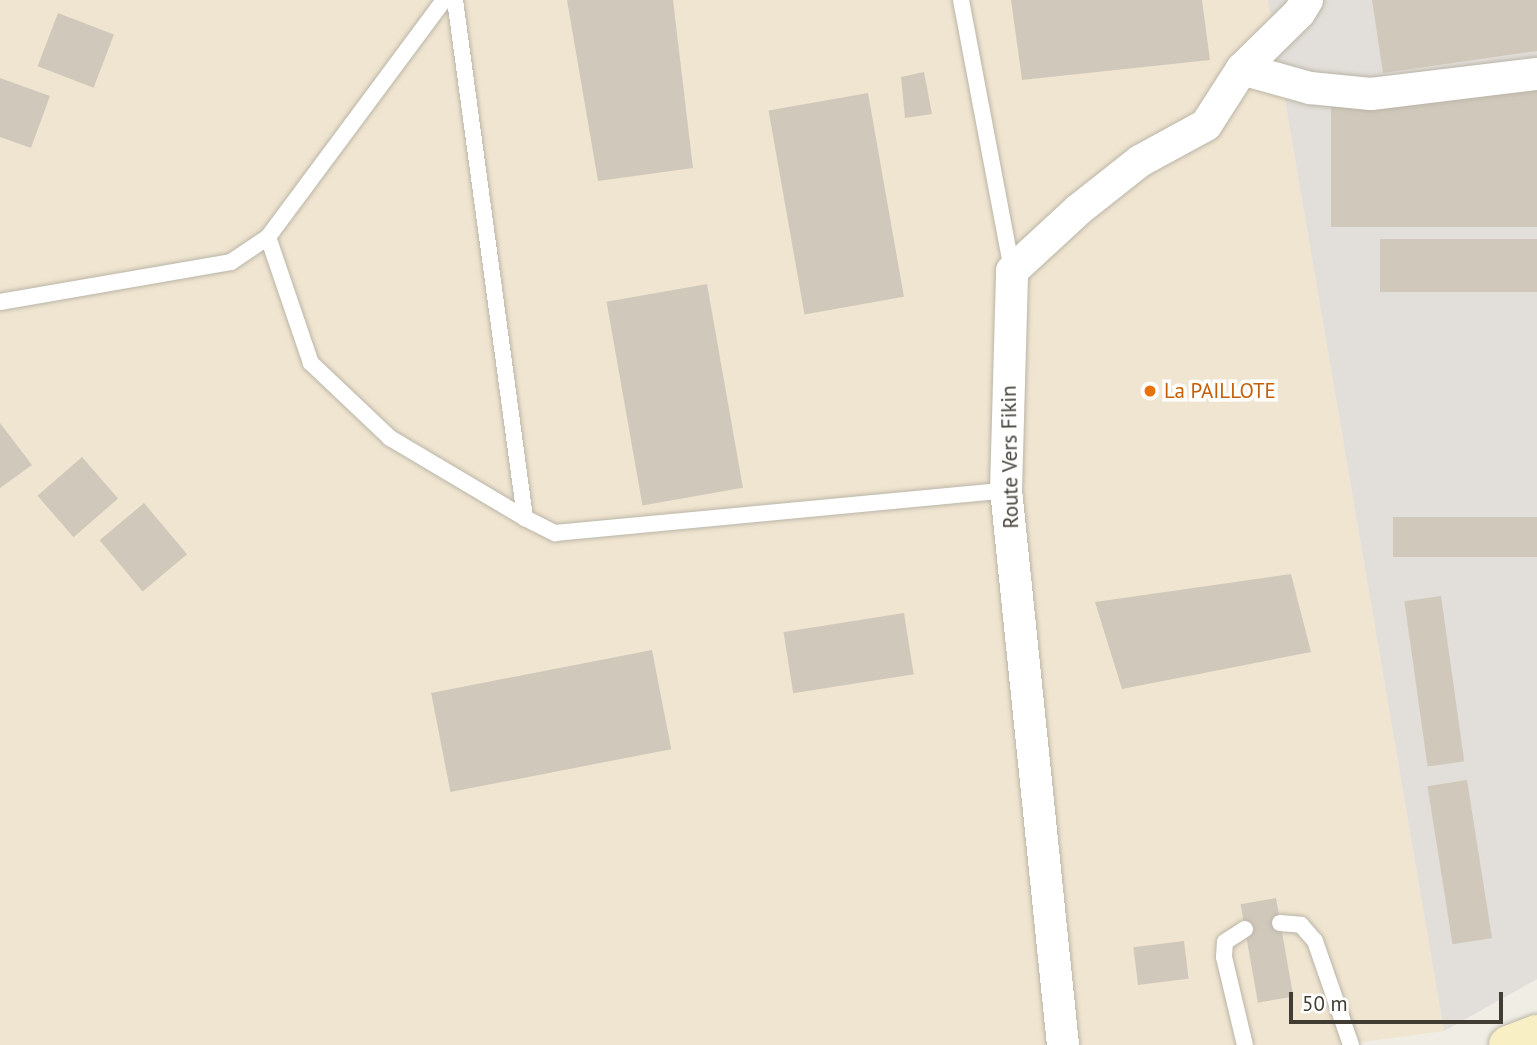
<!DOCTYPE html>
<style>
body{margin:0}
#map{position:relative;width:1537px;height:1045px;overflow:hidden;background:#f0ede4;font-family:"PT Sans",sans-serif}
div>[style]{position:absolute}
.commercial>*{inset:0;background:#f0e5d0}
.industrial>*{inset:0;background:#e2ded9}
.building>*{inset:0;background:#d0c9bb;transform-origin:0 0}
.roads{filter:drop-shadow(0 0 2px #bab5a8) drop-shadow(0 0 2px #bab5a8)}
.lane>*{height:16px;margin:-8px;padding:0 8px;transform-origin:8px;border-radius:8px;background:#fff}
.street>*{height:32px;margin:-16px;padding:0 16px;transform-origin:16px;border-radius:16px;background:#fff}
.secondary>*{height:38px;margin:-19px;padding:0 19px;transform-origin:19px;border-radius:19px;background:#f8efc5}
.dots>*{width:19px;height:19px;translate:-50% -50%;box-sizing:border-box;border:4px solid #fff;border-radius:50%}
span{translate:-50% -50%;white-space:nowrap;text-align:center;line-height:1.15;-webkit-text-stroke:7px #fff;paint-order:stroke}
.food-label{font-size:21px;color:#c56008}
.left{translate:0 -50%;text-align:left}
.street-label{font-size:21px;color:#413d34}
.scale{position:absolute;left:1289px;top:992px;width:214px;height:32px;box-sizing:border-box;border:4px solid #413d34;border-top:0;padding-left:9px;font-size:21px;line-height:24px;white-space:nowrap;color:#413d34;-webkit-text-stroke:5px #fff;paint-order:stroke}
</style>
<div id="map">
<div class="commercial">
<i style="clip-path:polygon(0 0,1268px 0,1444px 1031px,1340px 1045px,0 1045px)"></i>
</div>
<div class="industrial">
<i style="clip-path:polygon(1268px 0,1537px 0,1537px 979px,1444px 1031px)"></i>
</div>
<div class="building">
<i style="clip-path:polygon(567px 0,673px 0,693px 168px,598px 181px)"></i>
<i style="clip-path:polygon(1011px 0,1202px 0,1210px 60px,1022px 80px)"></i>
<i style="clip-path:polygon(1372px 0,1537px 0,1537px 51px,1383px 73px)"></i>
<i style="left:58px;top:13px;width:60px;height:57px;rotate:21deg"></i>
<i style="clip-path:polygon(924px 72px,932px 114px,905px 118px,901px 77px)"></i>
<i style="clip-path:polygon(0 78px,50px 96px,31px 148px,0 137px)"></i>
<i style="left:1537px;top:85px;width:142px;height:206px;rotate:90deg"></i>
<i style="left:868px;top:93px;width:207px;height:101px;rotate:80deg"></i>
<i style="left:1537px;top:239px;width:53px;height:157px;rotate:90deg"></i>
<i style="left:707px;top:284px;width:207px;height:102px;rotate:80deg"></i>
<i style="clip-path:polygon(0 423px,32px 465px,0 488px)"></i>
<i style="left:82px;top:457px;width:55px;height:59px;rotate:49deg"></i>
<i style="left:144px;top:503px;width:67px;height:58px;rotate:50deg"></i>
<i style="left:1537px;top:517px;width:40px;height:144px;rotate:90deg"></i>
<i style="clip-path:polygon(1291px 574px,1311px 652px,1122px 689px,1095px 602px)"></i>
<i style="left:1441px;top:596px;width:167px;height:37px;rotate:82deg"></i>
<i style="left:904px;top:613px;width:62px;height:122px;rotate:81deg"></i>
<i style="left:652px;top:650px;width:101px;height:225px;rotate:79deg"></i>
<i style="left:1467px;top:780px;width:160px;height:40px;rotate:81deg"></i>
<i style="left:1276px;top:898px;width:100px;height:36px;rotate:80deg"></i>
<i style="left:1184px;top:941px;width:38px;height:51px;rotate:83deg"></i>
</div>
<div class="roads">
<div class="lane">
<i style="left:455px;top:0;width:523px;rotate:82.3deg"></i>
<i style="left:525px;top:518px;width:34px;rotate:27deg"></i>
<i style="left:555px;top:533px;width:453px;rotate:-5.4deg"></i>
<i style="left:961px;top:0;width:276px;rotate:79.3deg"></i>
<i style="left:268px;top:237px;width:133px;rotate:71.2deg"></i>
<i style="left:311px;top:363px;width:109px;rotate:43.5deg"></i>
<i style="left:390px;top:438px;width:157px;rotate:30.7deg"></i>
<i style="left:0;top:302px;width:234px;rotate:-9.8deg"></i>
<i style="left:231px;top:262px;width:45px;rotate:-34deg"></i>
<i style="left:268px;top:237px;width:295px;rotate:-53.4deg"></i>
<i style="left:1280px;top:923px;width:21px;rotate:5deg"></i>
<i style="left:1301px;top:925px;width:21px;rotate:49deg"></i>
<i style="left:1315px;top:941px;width:110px;rotate:70.9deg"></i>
<i style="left:1245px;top:929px;width:24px;rotate:147deg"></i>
<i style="left:1225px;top:942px;width:15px;rotate:94deg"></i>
<i style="left:1224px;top:957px;width:90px;rotate:76.6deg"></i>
</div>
<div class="street">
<i style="left:1242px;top:69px;width:71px;rotate:15.6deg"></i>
<i style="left:1310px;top:88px;width:61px;rotate:5.6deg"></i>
<i style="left:1371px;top:94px;width:167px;rotate:-6.9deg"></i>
<i style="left:1063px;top:1045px;width:558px;rotate:-95.86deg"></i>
<i style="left:1006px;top:490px;width:219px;rotate:-88.4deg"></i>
<i style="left:1012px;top:271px;width:90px;rotate:-42.7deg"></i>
<i style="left:1078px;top:210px;width:79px;rotate:-38.3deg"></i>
<i style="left:1140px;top:161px;width:75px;rotate:-28.6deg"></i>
<i style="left:1206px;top:125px;width:67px;rotate:-57.3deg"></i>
<i style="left:1242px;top:69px;width:80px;rotate:-44.5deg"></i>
<i style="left:1299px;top:13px;width:15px;rotate:-58deg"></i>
</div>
<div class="secondary">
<i style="left:1508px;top:1045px;width:31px;rotate:-21deg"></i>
</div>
</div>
<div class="dots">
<i style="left:1150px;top:391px;background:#e8710a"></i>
</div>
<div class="food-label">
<span class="left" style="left:1164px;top:391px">La PAILLOTE</span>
</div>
<div class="street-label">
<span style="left:1010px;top:457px;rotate:-91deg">Route Vers Fikin</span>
</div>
<div class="scale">50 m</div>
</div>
